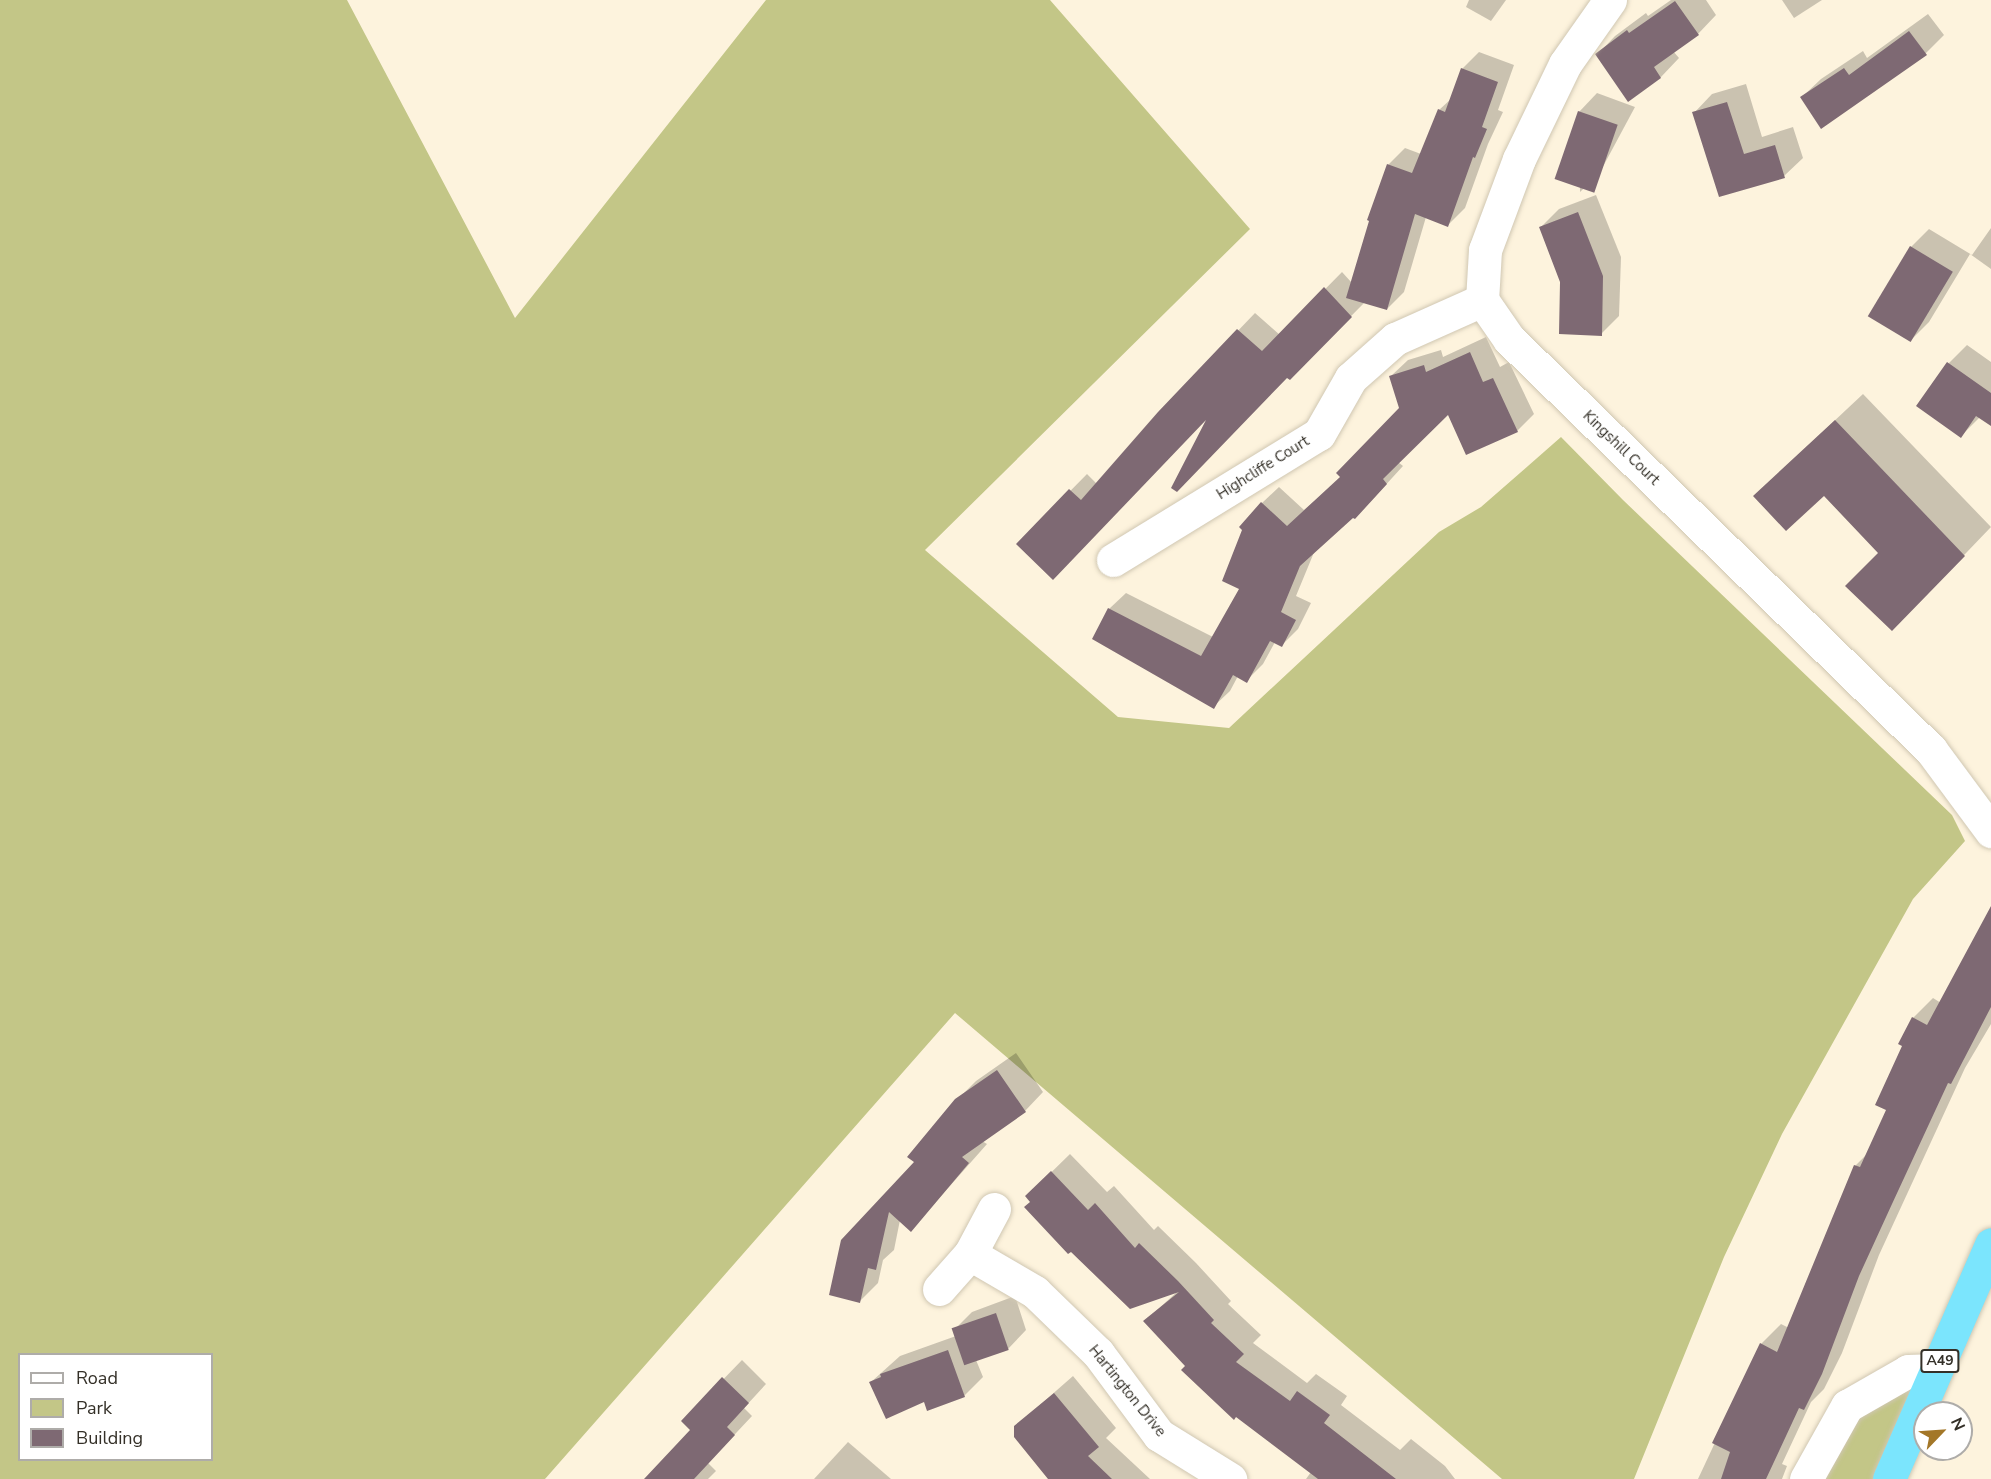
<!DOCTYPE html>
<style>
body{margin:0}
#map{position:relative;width:1991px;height:1479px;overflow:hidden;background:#fdf3dd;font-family:"Nunito Sans",sans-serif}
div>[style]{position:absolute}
.green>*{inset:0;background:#c3c687}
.shadow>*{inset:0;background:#0003}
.building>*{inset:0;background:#7e6973;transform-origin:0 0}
.roads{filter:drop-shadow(0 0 2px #d0c7b2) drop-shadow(0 0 2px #d0c7b2)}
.street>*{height:33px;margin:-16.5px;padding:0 16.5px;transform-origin:16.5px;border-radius:16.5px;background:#fff}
.highway>*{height:33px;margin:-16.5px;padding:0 16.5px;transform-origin:16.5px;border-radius:16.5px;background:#7be5fd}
span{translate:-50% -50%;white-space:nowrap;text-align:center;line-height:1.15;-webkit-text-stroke:6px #fff;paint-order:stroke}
.shield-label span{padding:2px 4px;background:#fff;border:2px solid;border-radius:4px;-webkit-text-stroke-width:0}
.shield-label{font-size:14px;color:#343028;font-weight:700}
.street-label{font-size:15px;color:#343028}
.legend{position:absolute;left:18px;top:1353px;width:195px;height:108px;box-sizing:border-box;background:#fff;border:2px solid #aeaca9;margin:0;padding:8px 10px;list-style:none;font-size:18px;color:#343028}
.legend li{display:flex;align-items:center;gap:12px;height:30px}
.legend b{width:30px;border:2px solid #aeaca9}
.north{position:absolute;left:1913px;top:1401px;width:60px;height:60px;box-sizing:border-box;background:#fff;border:2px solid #aeaca9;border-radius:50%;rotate:65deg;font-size:16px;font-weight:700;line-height:24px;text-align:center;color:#343028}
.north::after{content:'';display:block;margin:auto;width:21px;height:27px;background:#a37728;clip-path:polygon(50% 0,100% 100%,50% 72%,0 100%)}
</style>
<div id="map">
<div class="green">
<i style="clip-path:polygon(evenodd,0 0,347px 0,515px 318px,766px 0,1050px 0,1250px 229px,925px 550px,1118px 717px,1229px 728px,1439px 532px,1481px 507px,1561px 437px,1623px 500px,1952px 815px,1965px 841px,1913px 899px,1782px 1134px,1724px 1257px,1634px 1479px,1502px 1479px,955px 1013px,545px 1479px,0 1479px,0 0,212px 1354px,212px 1460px,20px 1460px,20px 1354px,212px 1354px)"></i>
<i style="clip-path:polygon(1936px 1370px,1889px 1479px,1806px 1479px,1847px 1406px)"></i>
</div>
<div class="shadow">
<i style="clip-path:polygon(1469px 0,1506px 0,1491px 21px,1466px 7px)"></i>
<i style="clip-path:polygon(1671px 0,1706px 0,1716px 15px,1698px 34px,1673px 51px,1679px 58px,1661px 77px,1629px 99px,1597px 55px,1615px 36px,1646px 13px,1648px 16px)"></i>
<i style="clip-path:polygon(1782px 0,1822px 0,1794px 18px)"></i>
<i style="clip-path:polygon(1928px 14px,1944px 35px,1926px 53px,1822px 127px,1802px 97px,1821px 79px,1863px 51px,1867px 58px)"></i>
<i style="clip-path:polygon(1479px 52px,1514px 65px,1498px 110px,1503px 112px,1488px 144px,1465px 208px,1448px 225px,1426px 217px,1404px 292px,1387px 309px,1365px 302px,1290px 378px,1288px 376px,1210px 416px,1018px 544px,1087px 474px,1097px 484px,1159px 413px,1255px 313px,1280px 335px,1342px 272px,1352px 283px,1388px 165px,1405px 148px,1421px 154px,1439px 110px,1452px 98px,1462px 69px)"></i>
<i style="clip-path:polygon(1746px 84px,1762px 137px,1793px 127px,1803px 158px,1784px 176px,1720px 195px,1694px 113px,1712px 94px)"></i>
<i style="clip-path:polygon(1597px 93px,1635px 107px,1599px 174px,1580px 192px,1579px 112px)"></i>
<i style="clip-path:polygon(1596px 195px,1621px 257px,1619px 316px,1601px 334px,1541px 227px,1559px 209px)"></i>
<i style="clip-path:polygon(1991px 228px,1991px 269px,1970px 254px,1929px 322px,1911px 340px,1911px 247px,1929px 229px,1972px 255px)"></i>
<i style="clip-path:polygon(1486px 337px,1500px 367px,1509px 362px,1534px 414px,1517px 431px,1448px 413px,1398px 462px,1403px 466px,1371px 501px,1315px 550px,1296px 596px,1311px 603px,1298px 629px,1282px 645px,1275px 642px,1263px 664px,1246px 681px,1238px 676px,1230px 691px,1213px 707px,1109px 609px,1126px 593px,1213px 637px,1241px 588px,1262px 503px,1279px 487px,1304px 510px,1342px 477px,1401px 409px,1391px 376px,1408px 360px,1441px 350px,1443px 357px)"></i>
<i style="clip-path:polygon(1967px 345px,1991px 362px,1991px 424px,1980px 417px,1961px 436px,1949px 363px)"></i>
<i style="clip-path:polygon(1863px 394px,1991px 527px,1919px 602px,1880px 553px,1824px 494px,1783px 469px)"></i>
<i style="clip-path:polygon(1991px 923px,1991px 1024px,1965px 1068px,1879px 1255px,1842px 1353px,1824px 1389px,1811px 1402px,1782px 1464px,1787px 1466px,1782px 1479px,1698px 1479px,1761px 1344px,1781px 1324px,1789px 1328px,1855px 1166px,1868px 1153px,1888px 1109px,1913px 1018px,1933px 998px,1941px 1003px)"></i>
<i style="clip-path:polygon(1016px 1053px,1043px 1092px,1025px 1111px,982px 1141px,987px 1144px,911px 1230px,900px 1220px,894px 1250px,883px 1260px,878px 1283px,860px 1301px,831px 1294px,957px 1100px,976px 1081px)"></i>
<i style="clip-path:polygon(1070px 1154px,1107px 1192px,1114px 1186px,1154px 1230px,1158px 1226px,1196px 1263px,1231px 1301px,1228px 1304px,1261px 1335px,1253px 1343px,1307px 1383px,1316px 1374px,1347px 1396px,1341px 1405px,1400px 1450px,1411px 1439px,1445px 1466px,1455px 1479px,1306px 1479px,1311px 1472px,1187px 1366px,1145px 1321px,1178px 1291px,1027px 1196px)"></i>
<i style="clip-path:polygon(1015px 1296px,1026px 1330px,1008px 1349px,976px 1360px,983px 1377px,964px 1396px,925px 1400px,871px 1382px,900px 1356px,956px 1336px,954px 1330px,972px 1312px)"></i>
<i style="clip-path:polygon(742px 1360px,766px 1384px,744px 1408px,752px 1416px,708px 1463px,716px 1471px,708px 1479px,646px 1479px,692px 1430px,683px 1421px)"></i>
<i style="clip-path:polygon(1073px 1376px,1116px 1428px,1106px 1438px,1150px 1479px,1050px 1479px,1015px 1427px)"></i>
<i style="clip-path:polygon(848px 1442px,891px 1479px,814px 1479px)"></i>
</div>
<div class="building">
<i style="clip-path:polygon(1675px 1px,1699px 35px,1654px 67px,1661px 78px,1628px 102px,1595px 54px,1627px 30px,1629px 33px)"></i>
<i style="clip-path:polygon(1909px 31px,1927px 55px,1821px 129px,1800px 97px,1844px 68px,1849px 75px)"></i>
<i style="clip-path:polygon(1461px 68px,1498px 82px,1482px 127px,1487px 129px,1475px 158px,1473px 157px,1448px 227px,1415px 214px,1387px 310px,1346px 298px,1369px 221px,1367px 220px,1387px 164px,1412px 173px,1438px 109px,1445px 112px)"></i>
<i style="clip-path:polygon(1727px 102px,1744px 154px,1775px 145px,1785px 178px,1719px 197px,1692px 112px)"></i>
<i style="left:1578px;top:111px;width:42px;height:72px;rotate:19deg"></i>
<i style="clip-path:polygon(1578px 212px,1603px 276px,1602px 336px,1559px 334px,1560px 282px,1539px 227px)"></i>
<i style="left:1910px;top:246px;width:50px;height:82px;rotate:31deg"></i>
<i style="clip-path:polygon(1324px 287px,1352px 317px,1290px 380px,1287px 378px,1177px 492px,1171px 488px,1206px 420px,1053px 580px,1016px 544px,1069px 489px,1081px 500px,1158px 412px,1237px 329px,1262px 351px)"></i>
<i style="clip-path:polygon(1470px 352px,1483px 382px,1493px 378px,1518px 432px,1466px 455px,1448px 415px,1383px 479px,1387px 484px,1355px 519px,1353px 518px,1300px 566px,1281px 612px,1296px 620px,1282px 647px,1270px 641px,1247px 683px,1233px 675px,1214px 709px,1092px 639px,1108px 608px,1201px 656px,1239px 589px,1222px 581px,1242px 530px,1239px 527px,1261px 502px,1287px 526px,1340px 477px,1336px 473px,1399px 408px,1389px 376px,1424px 365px,1426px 372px)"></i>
<i style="clip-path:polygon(1947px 362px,1991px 393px,1991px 426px,1976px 416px,1961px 438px,1916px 406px)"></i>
<i style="clip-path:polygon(1835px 420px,1965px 556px,1892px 631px,1845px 586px,1878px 553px,1824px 496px,1786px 531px,1753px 496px)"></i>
<i style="clip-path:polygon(1991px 906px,1991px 1007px,1951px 1084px,1948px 1083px,1892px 1204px,1859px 1276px,1822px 1374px,1804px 1410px,1799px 1408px,1766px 1479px,1721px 1479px,1730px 1452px,1712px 1443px,1760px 1343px,1777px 1352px,1854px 1165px,1860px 1167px,1886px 1110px,1875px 1105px,1902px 1046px,1898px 1044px,1912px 1017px,1927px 1025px)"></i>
<i style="clip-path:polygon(997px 1070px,1026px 1112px,962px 1157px,969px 1163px,911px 1232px,889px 1212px,876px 1270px,868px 1268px,860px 1303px,829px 1295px,841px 1240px,914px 1162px,907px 1157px,955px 1099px)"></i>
<i style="clip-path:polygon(1051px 1171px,1088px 1210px,1095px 1203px,1135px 1248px,1139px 1243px,1178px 1281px,1214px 1320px,1211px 1323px,1244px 1354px,1236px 1362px,1290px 1401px,1297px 1391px,1330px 1415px,1324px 1423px,1396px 1479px,1318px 1479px,1236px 1417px,1234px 1420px,1181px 1370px,1185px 1366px,1143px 1321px,1179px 1292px,1130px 1309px,1071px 1252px,1068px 1254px,1024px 1207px,1030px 1202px,1025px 1196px)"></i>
<i style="left:996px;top:1313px;width:39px;height:47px;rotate:71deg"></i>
<i style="clip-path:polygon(948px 1350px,965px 1397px,927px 1411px,924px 1402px,886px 1419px,869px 1382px,881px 1377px,880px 1374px)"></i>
<i style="clip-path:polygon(722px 1377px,749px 1403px,727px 1427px,735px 1435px,694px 1479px,644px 1479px,690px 1430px,681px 1421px)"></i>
<i style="clip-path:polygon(1054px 1393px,1099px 1447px,1088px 1456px,1112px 1479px,1048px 1479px,1014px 1437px,1014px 1426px)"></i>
</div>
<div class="roads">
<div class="street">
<i style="left:1610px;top:0;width:78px;rotate:125.1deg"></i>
<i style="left:1565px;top:64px;width:106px;rotate:115.8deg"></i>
<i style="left:1519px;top:159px;width:97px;rotate:110.5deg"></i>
<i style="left:1485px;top:250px;width:50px;rotate:93.4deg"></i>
<i style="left:1482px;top:300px;width:47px;rotate:55.3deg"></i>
<i style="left:1509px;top:339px;width:589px;rotate:44.24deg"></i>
<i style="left:1931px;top:750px;width:101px;rotate:53.5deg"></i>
<i style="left:1113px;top:560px;width:241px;rotate:-31.5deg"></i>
<i style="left:1319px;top:434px;width:64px;rotate:-60.3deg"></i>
<i style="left:1351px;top:378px;width:59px;rotate:-41.6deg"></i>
<i style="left:1395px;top:339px;width:95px;rotate:-24.1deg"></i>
<i style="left:970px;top:1254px;width:75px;rotate:30.3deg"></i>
<i style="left:1035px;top:1292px;width:88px;rotate:44.1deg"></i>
<i style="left:1098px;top:1353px;width:102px;rotate:53.4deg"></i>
<i style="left:1159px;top:1435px;width:84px;rotate:31.8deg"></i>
<i style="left:939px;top:1289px;width:47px;rotate:-48.5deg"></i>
<i style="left:970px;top:1254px;width:51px;rotate:-61.9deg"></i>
<i style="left:1806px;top:1479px;width:84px;rotate:-60.7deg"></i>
<i style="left:1847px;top:1406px;width:70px;rotate:-29.8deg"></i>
<i style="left:1908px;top:1371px;width:28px;rotate:-2deg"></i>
</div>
<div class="highway">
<i style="left:1889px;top:1479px;width:256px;rotate:-66.5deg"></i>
</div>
</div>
<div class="shield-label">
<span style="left:1940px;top:1361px">A49</span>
</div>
<div class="street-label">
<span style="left:1621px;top:448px;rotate:44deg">Kingshill Court</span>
<span style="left:1263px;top:468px;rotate:-32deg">Highcliffe Court</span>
<span style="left:1127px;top:1391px;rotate:51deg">Hartington Drive</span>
</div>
<ul class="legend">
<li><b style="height:8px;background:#fff"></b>Road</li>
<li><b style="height:16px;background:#c3c687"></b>Park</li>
<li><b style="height:16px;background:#7e6973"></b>Building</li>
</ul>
<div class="north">N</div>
</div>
